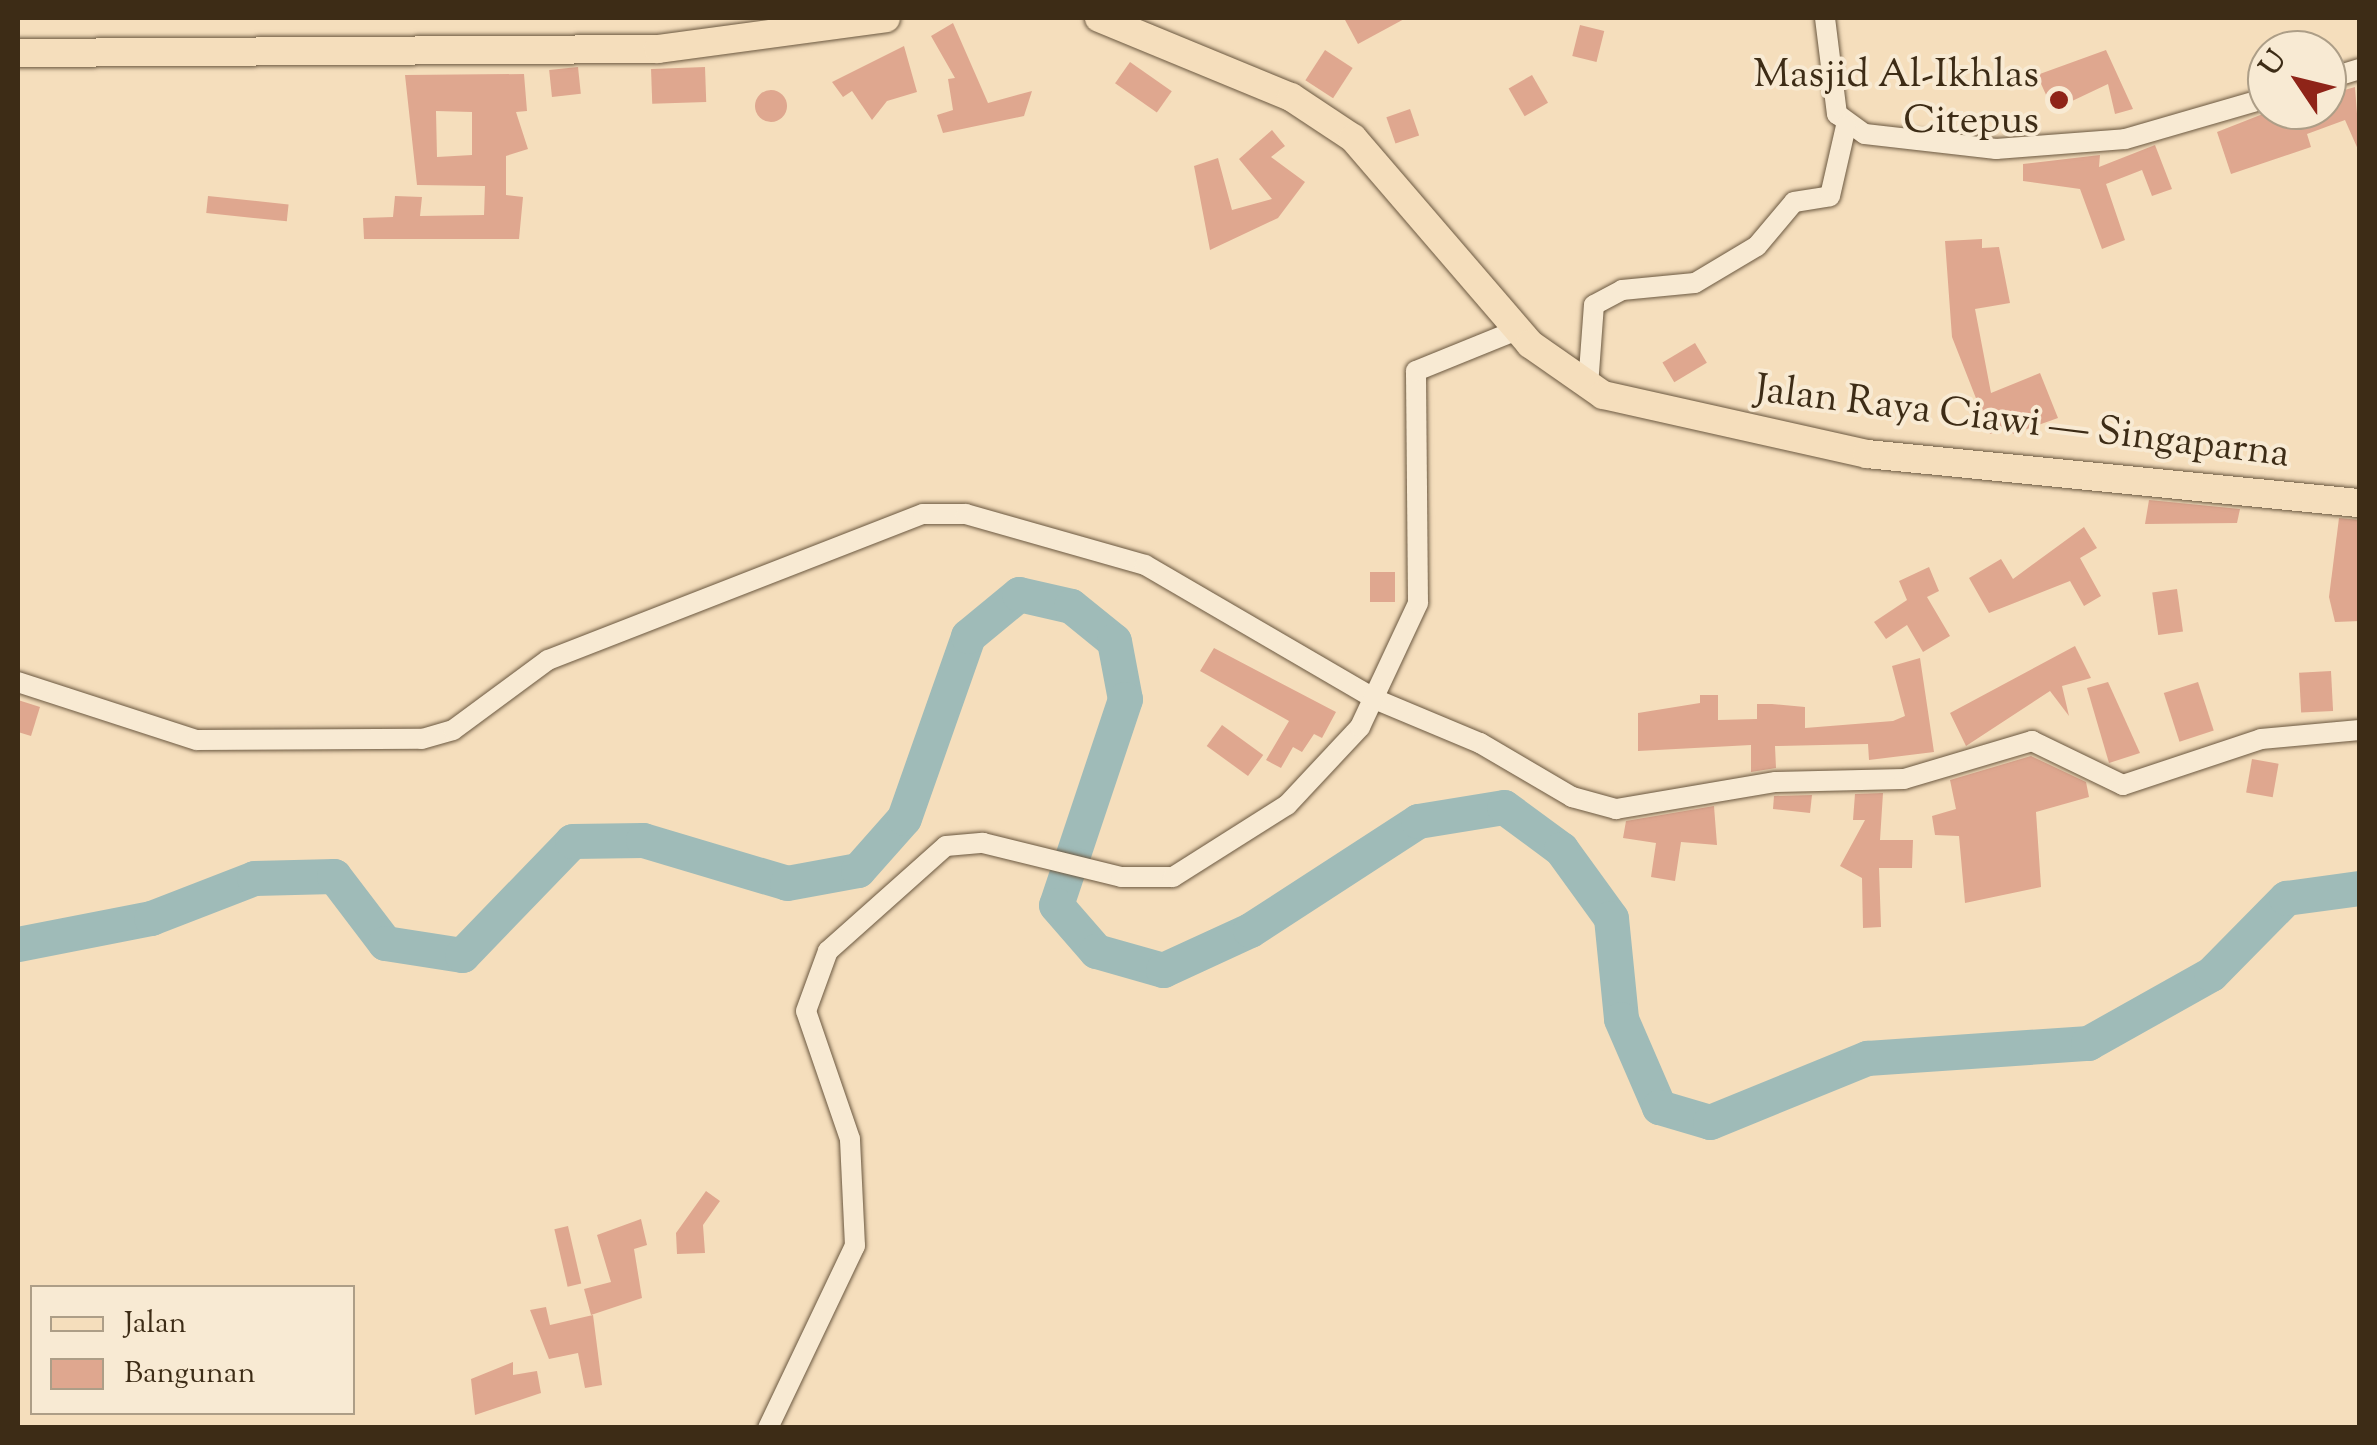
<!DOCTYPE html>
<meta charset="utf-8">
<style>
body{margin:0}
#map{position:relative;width:2377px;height:1445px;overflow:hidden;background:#f5debc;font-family:"Sorts Mill Goudy",serif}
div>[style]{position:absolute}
.river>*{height:35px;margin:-17.5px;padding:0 17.5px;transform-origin:17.5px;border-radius:17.5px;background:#9fbbb8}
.building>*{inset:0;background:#dfa78f;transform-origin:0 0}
.round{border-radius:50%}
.roads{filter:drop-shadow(0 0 2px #6b5840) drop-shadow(0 0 2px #6b5840)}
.minor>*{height:20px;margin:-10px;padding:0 10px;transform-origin:10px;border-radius:10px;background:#f8ead3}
.major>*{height:28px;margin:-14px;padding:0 14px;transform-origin:14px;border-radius:14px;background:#f5debc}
.dots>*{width:28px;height:28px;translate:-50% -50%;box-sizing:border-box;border:5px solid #f8ead3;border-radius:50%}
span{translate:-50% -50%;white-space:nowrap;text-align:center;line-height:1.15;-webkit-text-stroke:8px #f8ead3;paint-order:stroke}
.poi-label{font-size:40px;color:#3d2c16}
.right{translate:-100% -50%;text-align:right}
.street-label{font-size:40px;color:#3d2c16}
.frame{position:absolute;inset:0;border:20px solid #3d2c16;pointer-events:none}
.legend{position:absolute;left:30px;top:1285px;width:325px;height:130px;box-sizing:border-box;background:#f8ead3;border:2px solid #ad9e87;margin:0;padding:12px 18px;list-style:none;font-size:30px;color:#3d2c16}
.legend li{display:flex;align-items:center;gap:20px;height:50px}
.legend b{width:50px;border:2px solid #ad9e87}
.north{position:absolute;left:2247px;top:30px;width:100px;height:100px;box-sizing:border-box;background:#f8ead3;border:2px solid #ad9e87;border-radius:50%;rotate:305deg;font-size:28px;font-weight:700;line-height:40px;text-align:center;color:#3d2c16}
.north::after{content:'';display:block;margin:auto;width:35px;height:45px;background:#8f2418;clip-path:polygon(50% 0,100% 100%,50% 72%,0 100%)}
</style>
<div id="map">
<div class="river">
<i style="left:18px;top:944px;width:136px;rotate:-11.1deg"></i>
<i style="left:151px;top:918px;width:110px;rotate:-21.2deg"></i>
<i style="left:254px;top:878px;width:80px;rotate:-1.4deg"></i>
<i style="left:334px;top:876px;width:84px;rotate:52.7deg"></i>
<i style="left:385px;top:943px;width:78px;rotate:8.9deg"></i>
<i style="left:462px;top:955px;width:158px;rotate:-46deg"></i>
<i style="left:572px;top:841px;width:71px;rotate:-0.8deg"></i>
<i style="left:643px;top:840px;width:150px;rotate:16.6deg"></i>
<i style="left:787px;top:883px;width:72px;rotate:-10.4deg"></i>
<i style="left:858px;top:870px;width:69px;rotate:-48.5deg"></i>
<i style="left:904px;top:818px;width:193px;rotate:-70.6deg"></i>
<i style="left:968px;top:636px;width:66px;rotate:-39.5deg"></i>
<i style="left:1019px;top:594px;width:53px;rotate:13deg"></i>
<i style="left:1071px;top:606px;width:55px;rotate:39.1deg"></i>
<i style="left:1114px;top:641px;width:59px;rotate:79.3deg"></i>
<i style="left:1125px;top:699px;width:217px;rotate:108.5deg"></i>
<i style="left:1056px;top:905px;width:61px;rotate:49deg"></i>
<i style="left:1096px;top:951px;width:70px;rotate:15.8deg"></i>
<i style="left:1163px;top:970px;width:96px;rotate:-24.7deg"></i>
<i style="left:1250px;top:930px;width:200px;rotate:-33deg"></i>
<i style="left:1418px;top:821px;width:87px;rotate:-9.2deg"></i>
<i style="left:1504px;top:807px;width:71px;rotate:36.4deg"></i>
<i style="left:1561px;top:849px;width:85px;rotate:54.1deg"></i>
<i style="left:1611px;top:918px;width:101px;rotate:84.3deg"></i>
<i style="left:1621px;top:1019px;width:96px;rotate:66.6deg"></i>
<i style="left:1659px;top:1107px;width:53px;rotate:16.4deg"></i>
<i style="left:1710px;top:1122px;width:170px;rotate:-22.2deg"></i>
<i style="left:1867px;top:1058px;width:222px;rotate:-3.9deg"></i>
<i style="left:2088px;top:1043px;width:141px;rotate:-29.3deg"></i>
<i style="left:2211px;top:974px;width:107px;rotate:-45.4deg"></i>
<i style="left:2286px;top:898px;width:75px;rotate:-7.7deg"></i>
</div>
<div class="building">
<i style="clip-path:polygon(1344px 18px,1406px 18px,1358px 44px)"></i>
<i style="clip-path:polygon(953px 23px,988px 103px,1032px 91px,1024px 116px,943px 133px,937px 115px,953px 110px,948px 79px,955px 78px,931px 36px)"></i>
<i style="left:1580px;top:25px;width:25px;height:32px;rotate:14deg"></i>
<i style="clip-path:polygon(904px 46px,917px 92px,887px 101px,872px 120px,852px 91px,843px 97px,832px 82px)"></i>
<i style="left:1325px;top:50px;width:33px;height:36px;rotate:33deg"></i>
<i style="clip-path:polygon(2106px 50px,2133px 109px,2115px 114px,2108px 84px,2053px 110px,2037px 75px)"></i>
<i style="left:1130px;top:62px;width:51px;height:26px;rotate:35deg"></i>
<i style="left:578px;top:67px;width:27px;height:29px;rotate:84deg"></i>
<i style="left:705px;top:67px;width:35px;height:54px;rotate:88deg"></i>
<i style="clip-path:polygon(evenodd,524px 74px,527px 111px,516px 112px,528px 149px,506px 156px,506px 195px,523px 197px,519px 239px,364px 239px,363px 218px,393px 217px,395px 196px,422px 197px,420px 216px,484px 215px,485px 186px,417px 185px,405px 75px,524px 74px,436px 111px,472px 112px,472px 155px,437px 157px,436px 111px)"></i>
<i style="left:1532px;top:75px;width:32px;height:27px;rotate:60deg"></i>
<i style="clip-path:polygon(2355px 87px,2360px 154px,2345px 120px,2307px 134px,2311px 147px,2231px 174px,2217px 132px,2273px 110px,2327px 110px,2327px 95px)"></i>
<i class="round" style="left:755px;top:90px;width:32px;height:32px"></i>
<i style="left:1410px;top:109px;width:28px;height:25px;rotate:71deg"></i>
<i style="clip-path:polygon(1272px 130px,1285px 146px,1271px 157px,1305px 182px,1278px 218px,1210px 250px,1194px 166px,1218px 158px,1232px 210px,1272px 199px,1239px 159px)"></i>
<i style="clip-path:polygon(2155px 145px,2172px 189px,2152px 196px,2142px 170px,2106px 184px,2125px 240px,2102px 249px,2080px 189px,2023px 181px,2023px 164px,2100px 155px,2099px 167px)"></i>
<i style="left:208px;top:196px;width:81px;height:17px;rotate:6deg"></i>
<i style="clip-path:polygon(1982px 239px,1982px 248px,1999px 247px,2010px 303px,1975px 309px,1991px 393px,2040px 373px,2058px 418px,2013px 434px,2010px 426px,1990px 434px,1952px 337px,1945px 241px)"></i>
<i style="left:1695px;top:343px;width:23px;height:38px;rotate:59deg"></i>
<i style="clip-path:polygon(2149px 500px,2240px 509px,2237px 523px,2145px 524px)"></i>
<i style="clip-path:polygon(2339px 518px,2360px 520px,2360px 621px,2335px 622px,2329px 597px)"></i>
<i style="clip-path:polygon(2084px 527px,2097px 548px,2080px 558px,2101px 596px,2084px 606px,2070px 581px,1989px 613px,1969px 578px,2001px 559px,2013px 579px)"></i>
<i style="clip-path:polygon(1929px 567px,1939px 591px,1927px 597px,1950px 636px,1923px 652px,1907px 625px,1886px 639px,1874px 622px,1907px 600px,1899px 581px)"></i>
<i style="left:1370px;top:572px;width:25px;height:30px"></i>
<i style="left:2177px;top:589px;width:43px;height:25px;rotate:82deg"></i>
<i style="clip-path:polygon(2075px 646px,2091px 678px,2062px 686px,2069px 716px,2050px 691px,1966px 746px,1950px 713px)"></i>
<i style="clip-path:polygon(1214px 648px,1336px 712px,1322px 738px,1314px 734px,1302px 752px,1293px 747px,1281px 768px,1266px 760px,1289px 721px,1200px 671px)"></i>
<i style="clip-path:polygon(1920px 658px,1934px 752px,1869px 760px,1868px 744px,1775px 746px,1776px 768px,1751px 772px,1751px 745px,1638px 751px,1638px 713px,1700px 703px,1700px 695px,1718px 695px,1718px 720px,1757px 719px,1757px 704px,1772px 704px,1805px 707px,1805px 728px,1893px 721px,1905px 716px,1892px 666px)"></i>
<i style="left:2331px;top:671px;width:40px;height:32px;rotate:87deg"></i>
<i style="clip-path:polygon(2108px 682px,2140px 753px,2109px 763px,2087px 688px)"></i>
<i style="left:2198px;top:682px;width:51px;height:36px;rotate:72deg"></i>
<i style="clip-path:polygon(18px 700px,40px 707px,31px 736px,18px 732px)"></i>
<i style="left:1222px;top:725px;width:51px;height:26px;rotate:36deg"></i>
<i style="clip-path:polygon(2031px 756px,2086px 782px,2089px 797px,2036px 812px,2041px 887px,1965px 903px,1959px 836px,1935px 835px,1932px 816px,1956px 809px,1950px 780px)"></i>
<i style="left:2252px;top:759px;width:27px;height:34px;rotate:10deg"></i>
<i style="clip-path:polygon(1883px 793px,1880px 840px,1913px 840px,1912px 868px,1879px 868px,1881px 927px,1863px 928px,1862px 878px,1840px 866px,1865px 820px,1853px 820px,1855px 794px)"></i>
<i style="clip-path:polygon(1812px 795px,1810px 813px,1773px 809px,1774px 796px)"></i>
<i style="clip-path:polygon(1714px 806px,1717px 845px,1681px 842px,1675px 881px,1651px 877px,1656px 843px,1623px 838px,1626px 821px)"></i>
<i style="clip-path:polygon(706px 1191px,720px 1201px,703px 1225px,705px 1253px,677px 1254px,676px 1233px)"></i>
<i style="clip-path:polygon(641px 1219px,647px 1245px,634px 1249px,642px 1298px,591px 1315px,584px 1289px,611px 1282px,597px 1235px)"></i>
<i style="left:568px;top:1226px;width:59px;height:14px;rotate:77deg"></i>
<i style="clip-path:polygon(546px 1307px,550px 1325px,593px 1315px,602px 1385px,585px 1388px,578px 1353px,549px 1359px,530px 1310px)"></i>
<i style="clip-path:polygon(513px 1362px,513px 1375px,537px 1371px,541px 1393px,475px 1415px,471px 1379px)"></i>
</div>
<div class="roads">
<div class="minor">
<i style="left:1825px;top:18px;width:97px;rotate:82.9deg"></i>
<i style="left:1837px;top:114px;width:34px;rotate:36deg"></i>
<i style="left:1865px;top:134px;width:132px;rotate:6.5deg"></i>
<i style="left:1996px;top:149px;width:129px;rotate:-4.4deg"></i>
<i style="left:2125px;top:139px;width:148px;rotate:-16.1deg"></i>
<i style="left:2327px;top:79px;width:34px;rotate:-17deg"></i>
<i style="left:1588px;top:386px;width:81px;rotate:-85.8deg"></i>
<i style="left:1594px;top:305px;width:32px;rotate:-28deg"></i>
<i style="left:1622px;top:290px;width:73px;rotate:-5.5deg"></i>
<i style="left:1695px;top:283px;width:72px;rotate:-30.8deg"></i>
<i style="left:1757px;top:246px;width:57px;rotate:-49.9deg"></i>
<i style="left:1794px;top:202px;width:36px;rotate:-9deg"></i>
<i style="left:1830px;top:196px;width:72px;rotate:-77.1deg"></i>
<i style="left:18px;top:682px;width:188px;rotate:18deg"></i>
<i style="left:197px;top:740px;width:225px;rotate:-0.3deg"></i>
<i style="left:422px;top:739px;width:32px;rotate:-16deg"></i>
<i style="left:453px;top:730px;width:118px;rotate:-36.4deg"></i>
<i style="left:548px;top:660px;width:402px;rotate:-21.3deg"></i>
<i style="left:923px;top:514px;width:43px"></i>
<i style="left:966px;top:514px;width:186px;rotate:15.9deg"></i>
<i style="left:1145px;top:565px;width:268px;rotate:30.2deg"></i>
<i style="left:1377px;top:700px;width:112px;rotate:22.7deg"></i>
<i style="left:1480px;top:743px;width:107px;rotate:30.4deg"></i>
<i style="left:1572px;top:797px;width:46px;rotate:15.3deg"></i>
<i style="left:1616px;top:809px;width:162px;rotate:-9.6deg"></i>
<i style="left:1776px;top:782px;width:128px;rotate:-1.3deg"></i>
<i style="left:1904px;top:779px;width:134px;rotate:-16.5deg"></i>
<i style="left:2032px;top:741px;width:101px;rotate:25.8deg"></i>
<i style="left:2123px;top:785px;width:145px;rotate:-18.4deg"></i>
<i style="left:2261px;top:739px;width:99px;rotate:-5.2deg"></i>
<i style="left:768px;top:1428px;width:202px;rotate:-64.5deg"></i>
<i style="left:855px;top:1246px;width:107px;rotate:-92.7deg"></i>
<i style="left:850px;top:1139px;width:135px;rotate:-109deg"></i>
<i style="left:806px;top:1011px;width:64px;rotate:-69.9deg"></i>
<i style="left:828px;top:951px;width:158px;rotate:-41.7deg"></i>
<i style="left:946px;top:846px;width:37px;rotate:-5deg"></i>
<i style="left:983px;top:843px;width:142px;rotate:13.8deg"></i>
<i style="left:1121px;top:877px;width:52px"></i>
<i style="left:1173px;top:877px;width:135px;rotate:-32.3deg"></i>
<i style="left:1287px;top:805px;width:107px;rotate:-46.9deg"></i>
<i style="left:1360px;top:727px;width:137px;rotate:-64.9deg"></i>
<i style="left:1418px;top:603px;width:232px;rotate:-90.5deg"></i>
<i style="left:1416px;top:371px;width:109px;rotate:-22.1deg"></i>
</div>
<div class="major">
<i style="left:1099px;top:18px;width:208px;rotate:22.4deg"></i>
<i style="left:1291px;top:97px;width:74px;rotate:33.5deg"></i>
<i style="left:1353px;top:138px;width:272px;rotate:49.3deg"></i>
<i style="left:1530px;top:344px;width:89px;rotate:34.9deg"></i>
<i style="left:1603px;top:395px;width:271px;rotate:12.6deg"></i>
<i style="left:1867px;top:454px;width:495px;rotate:5.7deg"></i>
<i style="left:18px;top:53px;width:640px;rotate:-0.36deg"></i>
<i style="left:658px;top:49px;width:230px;rotate:-7.7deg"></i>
</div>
</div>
<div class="dots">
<i style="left:2059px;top:100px;background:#8f2418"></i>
</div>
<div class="poi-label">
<span class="right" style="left:2039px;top:100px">Masjid Al-Ikhlas<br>Citepus</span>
</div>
<div class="street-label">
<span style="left:2022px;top:424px;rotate:7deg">Jalan Raya Ciawi — Singaparna</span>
</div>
<div class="frame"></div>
<ul class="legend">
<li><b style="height:12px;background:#f5debc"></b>Jalan</li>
<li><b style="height:28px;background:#dfa78f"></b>Bangunan</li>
</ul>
<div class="north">U</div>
</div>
